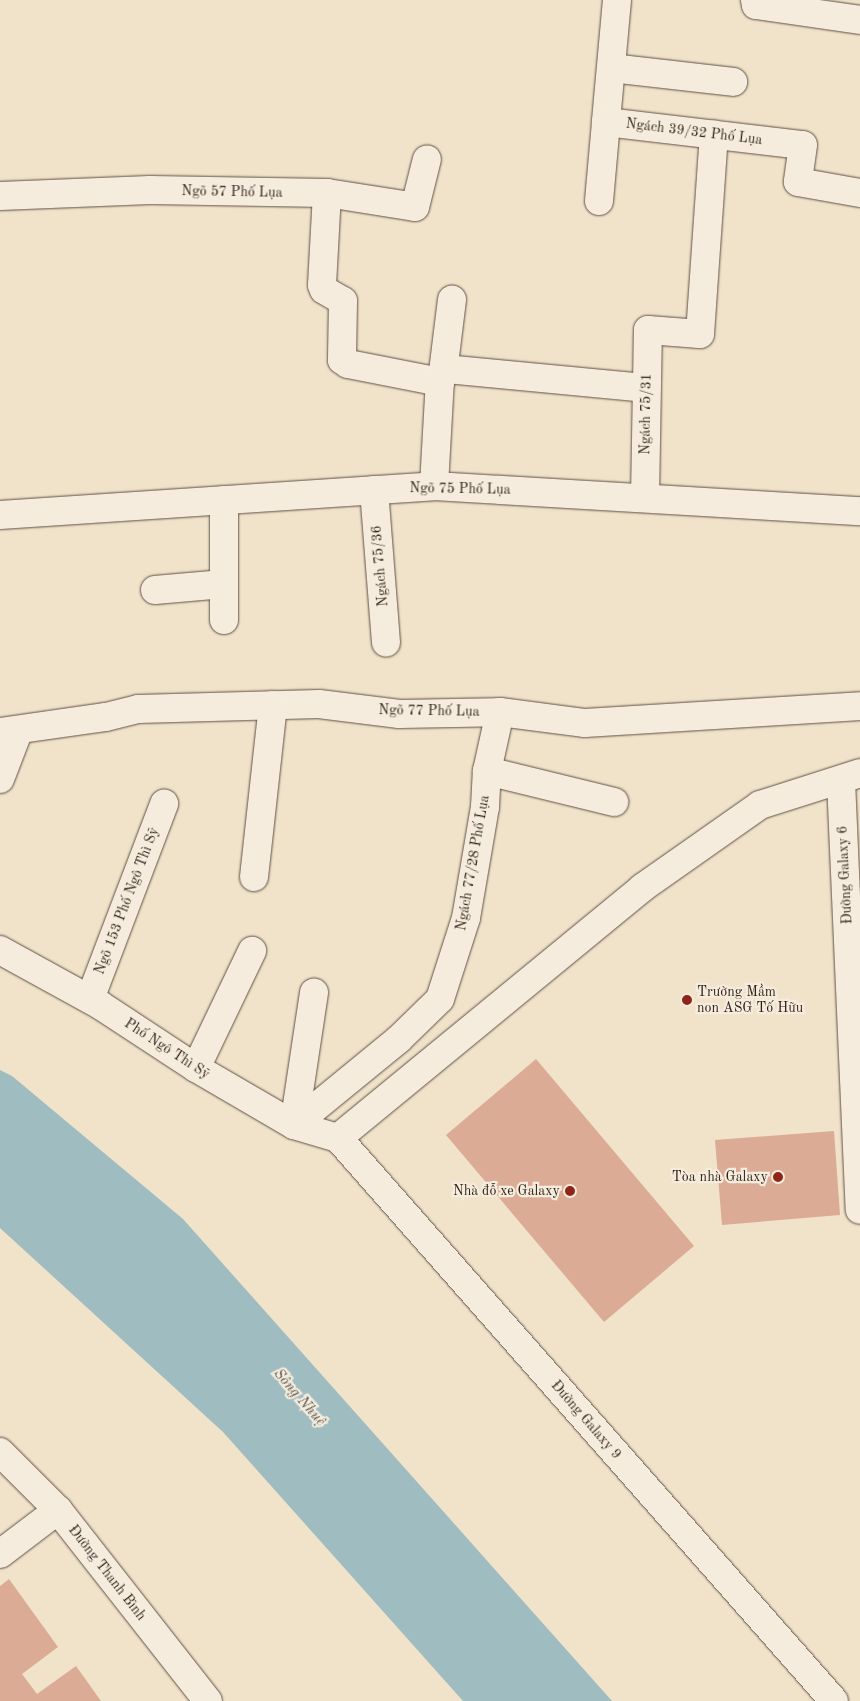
<!DOCTYPE html>
<meta charset="utf-8">
<style>
body{margin:0}
#map{position:relative;width:860px;height:1701px;overflow:hidden;background:#f1e2ca;font-family:"Old Standard TT",serif}
div>[style]{position:absolute}
.water>*{inset:0;background:#9fbcc0}
.building>*{inset:0;background:#dcab95}
.roads{filter:drop-shadow(0 0 1px #5f5144) drop-shadow(0 0 1px #5f5144)}
.minor>*{height:28px;margin:-14px;padding:0 14px;transform-origin:14px;border-radius:14px;background:#f6ecdd}
.dots>*{width:14px;height:14px;translate:-50% -50%;box-sizing:border-box;border:2px solid #f6ecdd;border-radius:50%}
span{translate:-50% -50%;white-space:nowrap;text-align:center;line-height:1.15;-webkit-text-stroke:4.5px #f6ecdd;paint-order:stroke}
.street-label{font-size:14px;color:#2e2118}
.poi-label{font-size:14px;color:#2e2118}
.left{translate:0 -50%;text-align:left}
.right{translate:-100% -50%;text-align:right}
.water-label{font-size:15px;color:#50504a;font-style:italic}
</style>
<div id="map">
<div class="water">
<i style="clip-path:polygon(0 1070px,12px 1076px,183px 1219px,612px 1701px,463px 1701px,223px 1432px,0 1228px)"></i>
</div>
<div class="building">
<i style="clip-path:polygon(536px 1059px,694px 1246px,604px 1322px,446px 1135px)"></i>
<i style="clip-path:polygon(834px 1131px,840px 1215px,722px 1225px,715px 1140px)"></i>
<i style="clip-path:polygon(9px 1579px,58px 1647px,22px 1674px,37px 1694px,76px 1666px,101px 1701px,0 1701px,0 1586px)"></i>
</div>
<div class="roads">
<div class="minor">
<i style="left:617px;top:0;width:122px;rotate:95.2deg"></i>
<i style="left:606px;top:122px;width:198px;rotate:6.7deg"></i>
<i style="left:803px;top:145px;width:37px;rotate:98deg"></i>
<i style="left:798px;top:182px;width:63px;rotate:10.1deg"></i>
<i style="left:755px;top:0;width:5px;rotate:79deg"></i>
<i style="left:756px;top:5px;width:105px;rotate:8.2deg"></i>
<i style="left:611px;top:68px;width:123px;rotate:6.5deg"></i>
<i style="left:327px;top:193px;width:92px;rotate:93.1deg"></i>
<i style="left:322px;top:285px;width:5px;rotate:68deg"></i>
<i style="left:324px;top:290px;width:22px;rotate:30deg"></i>
<i style="left:343px;top:301px;width:59px;rotate:91deg"></i>
<i style="left:342px;top:360px;width:7px;rotate:34deg"></i>
<i style="left:348px;top:364px;width:94px;rotate:11.1deg"></i>
<i style="left:0;top:196px;width:150px;rotate:-2.3deg"></i>
<i style="left:150px;top:190px;width:177px;rotate:1deg"></i>
<i style="left:327px;top:193px;width:89px;rotate:9deg"></i>
<i style="left:415px;top:207px;width:49px;rotate:-76deg"></i>
<i style="left:599px;top:201px;width:79px;rotate:-84.9deg"></i>
<i style="left:443px;top:372px;width:73px;rotate:-82.9deg"></i>
<i style="left:434px;top:486px;width:107px;rotate:-86.8deg"></i>
<i style="left:440px;top:379px;width:11px;rotate:-63deg"></i>
<i style="left:445px;top:369px;width:202px;rotate:5.4deg"></i>
<i style="left:374px;top:490px;width:153px;rotate:85.5deg"></i>
<i style="left:645px;top:498px;width:168px;rotate:-89deg"></i>
<i style="left:648px;top:330px;width:52px;rotate:4.4deg"></i>
<i style="left:700px;top:334px;width:200px;rotate:-86deg"></i>
<i style="left:224px;top:500px;width:120px;rotate:90deg"></i>
<i style="left:0;top:515px;width:435px;rotate:-3.8deg"></i>
<i style="left:434px;top:486px;width:427px;rotate:3.4deg"></i>
<i style="left:155px;top:590px;width:69px;rotate:-5deg"></i>
<i style="left:0;top:732px;width:107px;rotate:-8.1deg"></i>
<i style="left:106px;top:717px;width:33px;rotate:-14deg"></i>
<i style="left:138px;top:709px;width:181px;rotate:-1.6deg"></i>
<i style="left:319px;top:704px;width:81px;rotate:7.1deg"></i>
<i style="left:399px;top:714px;width:101px;rotate:-1.1deg"></i>
<i style="left:500px;top:712px;width:86px;rotate:7.4deg"></i>
<i style="left:585px;top:723px;width:276px;rotate:-3.5deg"></i>
<i style="left:487px;top:771px;width:131px;rotate:13.7deg"></i>
<i style="left:0;top:779px;width:50px;rotate:-69deg"></i>
<i style="left:841px;top:781px;width:429px;rotate:87.5deg"></i>
<i style="left:254px;top:877px;width:173px;rotate:-83.7deg"></i>
<i style="left:0;top:950px;width:114px;rotate:28.8deg"></i>
<i style="left:100px;top:1005px;width:115px;rotate:33.3deg"></i>
<i style="left:196px;top:1068px;width:113px;rotate:30.2deg"></i>
<i style="left:294px;top:1125px;width:46px;rotate:16.5deg"></i>
<i style="left:90px;top:999px;width:209px;rotate:-69.2deg"></i>
<i style="left:196px;top:1068px;width:130px;rotate:-64.4deg"></i>
<i style="left:294px;top:1125px;width:136px;rotate:-39.3deg"></i>
<i style="left:399px;top:1039px;width:57px;rotate:-44.3deg"></i>
<i style="left:440px;top:999px;width:85px;rotate:-72.2deg"></i>
<i style="left:466px;top:918px;width:113px;rotate:-80.3deg"></i>
<i style="left:485px;top:807px;width:36px;rotate:-87deg"></i>
<i style="left:487px;top:771px;width:60px;rotate:-77.6deg"></i>
<i style="left:294px;top:1125px;width:134px;rotate:-81.4deg"></i>
<i style="left:338px;top:1138px;width:750px;rotate:48.62deg"></i>
<i style="left:338px;top:1138px;width:394px;rotate:-39.4deg"></i>
<i style="left:642px;top:888px;width:144px;rotate:-35.1deg"></i>
<i style="left:760px;top:805px;width:105px;rotate:-17.7deg"></i>
<i style="left:0;top:1452px;width:82px;rotate:45deg"></i>
<i style="left:58px;top:1510px;width:243px;rotate:51.9deg"></i>
<i style="left:0;top:1554px;width:73px;rotate:-37.2deg"></i>
</div>
</div>
<div class="dots">
<i style="left:687px;top:1000px;background:#8f2418"></i>
<i style="left:778px;top:1177px;background:#8f2418"></i>
<i style="left:570px;top:1191px;background:#8f2418"></i>
</div>
<div class="street-label">
<span style="left:694px;top:132px;rotate:7deg">Ngách 39/32 Phố Lụa</span>
<span style="left:232px;top:192px;rotate:1deg">Ngõ 57 Phố Lụa</span>
<span style="left:646px;top:414px;rotate:-89deg">Ngách 75/31</span>
<span style="left:460px;top:489px;rotate:1deg">Ngõ 75 Phố Lụa</span>
<span style="left:380px;top:566px;rotate:-95deg">Ngách 75/36</span>
<span style="left:429px;top:711px;rotate:1deg">Ngõ 77 Phố Lụa</span>
<span style="left:473px;top:863px;rotate:-80deg">Ngách 77/28 Phố Lụa</span>
<span style="left:845px;top:875px;rotate:-93deg">Đường Galaxy 6</span>
<span style="left:127px;top:901px;rotate:-69deg">Ngõ 153 Phố Ngô Thì Sỹ</span>
<span style="left:167px;top:1049px;rotate:33deg">Phố Ngô Thì Sỹ</span>
<span style="left:586px;top:1420px;rotate:49deg">Đường Galaxy 9</span>
<span style="left:107px;top:1573px;rotate:52deg">Đường Thanh Bình</span>
</div>
<div class="poi-label">
<span class="left" style="left:697px;top:1000px">Trường Mầm<br>non ASG Tố Hữu</span>
<span class="right" style="left:768px;top:1177px">Tòa nhà Galaxy</span>
<span class="right" style="left:560px;top:1191px">Nhà đỗ xe Galaxy</span>
</div>
<div class="water-label">
<span style="left:299px;top:1398px;rotate:49deg">Sông Nhuệ</span>
</div>
</div>
